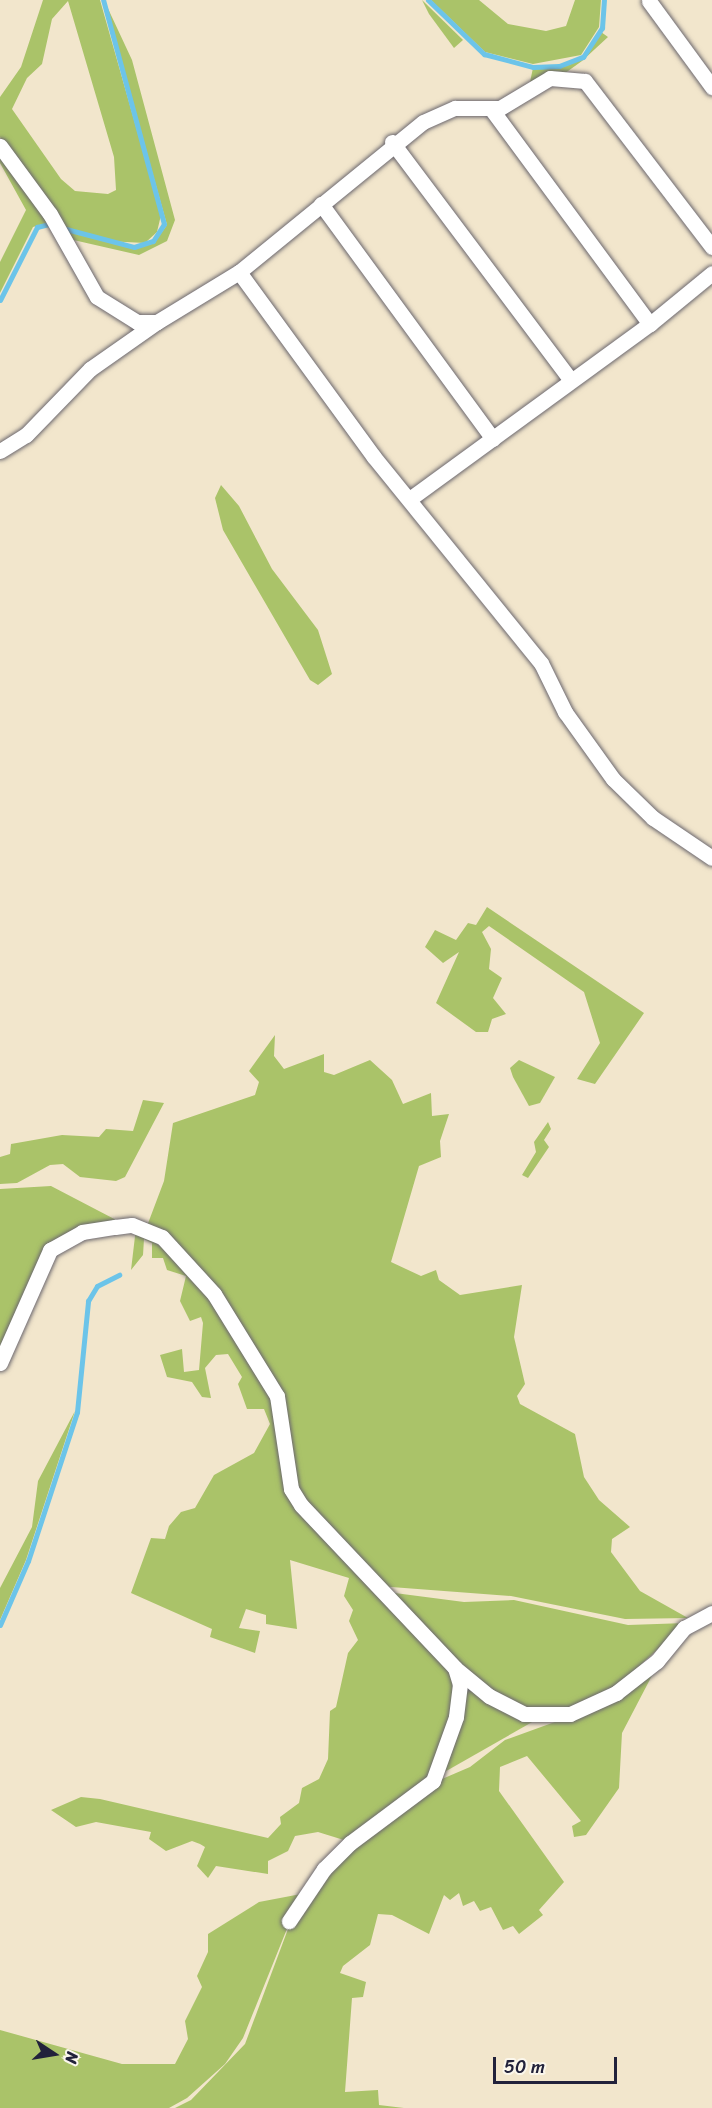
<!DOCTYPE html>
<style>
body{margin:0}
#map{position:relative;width:712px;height:2108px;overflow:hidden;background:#f2e6cc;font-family:Sriracha,sans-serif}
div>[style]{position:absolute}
.green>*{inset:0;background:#aac369}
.stream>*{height:5px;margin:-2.5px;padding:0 2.5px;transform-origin:2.5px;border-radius:2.5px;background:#6cc4e9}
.roads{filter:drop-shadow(0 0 2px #6b676e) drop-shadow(0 0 2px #6b676e)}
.street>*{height:15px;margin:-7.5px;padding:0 7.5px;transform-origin:7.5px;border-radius:7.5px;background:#fff}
span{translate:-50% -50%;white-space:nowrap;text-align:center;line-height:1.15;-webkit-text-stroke:4.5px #fbf7ec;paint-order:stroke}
.north{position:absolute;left:24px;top:2024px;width:60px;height:60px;-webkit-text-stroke:4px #fbf7ec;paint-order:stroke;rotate:102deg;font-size:16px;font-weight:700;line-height:24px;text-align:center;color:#22223b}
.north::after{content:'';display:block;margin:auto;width:21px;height:27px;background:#22223b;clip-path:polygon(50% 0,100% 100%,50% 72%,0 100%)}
.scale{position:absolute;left:493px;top:2057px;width:124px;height:27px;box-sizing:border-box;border:3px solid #22223b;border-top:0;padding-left:8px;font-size:18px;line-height:21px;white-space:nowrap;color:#22223b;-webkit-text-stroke:4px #fbf7ec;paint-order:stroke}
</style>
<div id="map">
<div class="green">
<i style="clip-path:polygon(evenodd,43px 0,100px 0,161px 215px,157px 232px,145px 243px,106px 241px,62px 226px,0 137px,0 97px,21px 67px,43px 0,68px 1px,114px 157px,116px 190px,108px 194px,75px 191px,61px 179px,12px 109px,27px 78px,42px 64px,52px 19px,68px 1px)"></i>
<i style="clip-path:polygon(104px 0,132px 60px,175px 220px,167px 241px,139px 255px,69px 239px,65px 231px,134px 249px,154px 243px,167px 225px)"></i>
<i style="clip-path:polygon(422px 0,463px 40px,454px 48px,429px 14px)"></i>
<i style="clip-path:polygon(431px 0,479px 0,508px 24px,546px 31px,566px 26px,575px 0,601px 0,599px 27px,581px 55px,533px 64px,485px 52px)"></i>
<i style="clip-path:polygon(601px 32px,608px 37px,582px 61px,561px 76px,530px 82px,533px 68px,569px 65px,585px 57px)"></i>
<i style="clip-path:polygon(0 151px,50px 222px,33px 227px,0 293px,0 262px,26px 210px,0 163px)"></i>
<i style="clip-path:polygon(221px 485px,239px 506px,272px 569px,318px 630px,332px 674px,318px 685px,310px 680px,223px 530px,215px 498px)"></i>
<i style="clip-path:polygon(487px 907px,644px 1013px,595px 1084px,577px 1079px,600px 1043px,584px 992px,489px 926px,482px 932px,491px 949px,489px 969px,502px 978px,493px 998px,506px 1014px,492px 1019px,488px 1032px,476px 1032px,436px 1003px,459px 952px,443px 963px,425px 947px,435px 930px,456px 940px,468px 923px,476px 925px)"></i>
<i style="clip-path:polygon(275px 1035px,274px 1056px,284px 1069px,324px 1054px,324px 1072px,334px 1075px,370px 1060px,392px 1080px,403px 1104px,431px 1093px,432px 1116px,449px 1114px,440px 1141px,441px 1157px,419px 1166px,391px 1262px,421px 1276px,436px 1270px,439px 1280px,460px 1295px,522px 1285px,514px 1337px,525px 1384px,517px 1396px,520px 1404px,575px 1434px,584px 1477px,599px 1500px,630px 1527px,612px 1539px,611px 1552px,640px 1591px,688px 1618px,625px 1619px,511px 1596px,378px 1586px,298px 1493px,284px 1402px,239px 1327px,147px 1226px,164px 1181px,173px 1123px,255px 1095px,259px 1082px,249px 1071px)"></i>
<i style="clip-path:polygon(519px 1060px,555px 1077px,540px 1103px,529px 1106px,513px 1077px,510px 1068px)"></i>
<i style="clip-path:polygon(143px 1100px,164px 1103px,125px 1177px,116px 1181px,80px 1177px,63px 1164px,50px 1165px,17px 1183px,0 1184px,0 1157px,10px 1154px,11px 1144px,62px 1135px,99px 1137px,106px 1129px,133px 1131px)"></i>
<i style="clip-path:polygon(548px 1122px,551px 1129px,544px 1140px,549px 1147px,528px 1178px,522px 1175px,536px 1152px,534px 1142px)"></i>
<i style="clip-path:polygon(51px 1186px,120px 1222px,62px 1236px,0 1356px,0 1189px)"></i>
<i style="clip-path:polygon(136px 1228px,192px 1270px,274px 1400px,287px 1486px,452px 1670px,454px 1709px,429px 1781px,347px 1841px,318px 1832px,295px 1836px,288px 1851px,268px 1861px,268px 1874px,216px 1866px,208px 1878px,197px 1866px,205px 1847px,200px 1844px,192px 1841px,166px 1851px,149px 1839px,151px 1832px,96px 1822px,76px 1827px,51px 1810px,81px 1797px,100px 1799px,268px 1838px,281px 1824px,280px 1817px,299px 1803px,302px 1788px,319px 1779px,328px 1759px,330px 1711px,336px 1707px,348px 1653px,358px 1640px,349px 1621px,353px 1610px,344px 1596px,349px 1578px,290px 1560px,297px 1629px,266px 1624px,266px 1615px,246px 1609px,239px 1628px,260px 1631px,255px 1653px,210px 1637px,212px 1629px,131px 1593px,151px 1538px,165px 1539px,169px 1526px,181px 1512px,195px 1508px,214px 1475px,254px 1453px,270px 1424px,264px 1409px,247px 1409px,238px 1384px,242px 1377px,228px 1354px,216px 1355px,205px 1368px,211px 1398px,202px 1397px,192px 1382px,167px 1377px,160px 1355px,182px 1349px,184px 1372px,199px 1370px,203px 1323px,201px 1317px,190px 1321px,180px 1301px,186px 1276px,167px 1270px,163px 1258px,152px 1258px,152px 1243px,144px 1239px,143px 1255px,131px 1270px)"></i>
<i style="clip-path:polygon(75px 1411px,26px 1560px,0 1620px,0 1588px,32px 1527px,38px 1481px)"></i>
<i style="clip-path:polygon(387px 1592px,464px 1602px,514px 1600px,628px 1625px,686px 1623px,610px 1693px,550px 1714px,494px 1697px)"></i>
<i style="clip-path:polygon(658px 1664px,622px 1733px,619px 1788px,586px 1835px,574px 1837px,572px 1826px,581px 1821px,527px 1756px,500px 1767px,499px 1791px,564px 1882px,539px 1910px,543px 1915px,519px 1934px,513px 1926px,503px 1930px,491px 1907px,480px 1911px,474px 1901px,463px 1906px,459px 1893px,450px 1900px,444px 1895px,429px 1934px,392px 1915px,378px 1914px,370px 1945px,343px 1966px,340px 1973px,366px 1982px,363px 1997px,352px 1998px,345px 2092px,378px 2090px,379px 2105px,404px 2108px,175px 2108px,191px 2100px,245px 2044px,291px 1921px,345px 1853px,426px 1795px,435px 1782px,470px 1767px,505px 1740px,563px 1719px)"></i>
<i style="clip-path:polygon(462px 1685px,534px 1721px,441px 1774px)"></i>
<i style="clip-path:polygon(301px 1894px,243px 2038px,225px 2064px,187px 2098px,169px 2108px,0 2108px,0 2030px,122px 2064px,175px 2064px,188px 2039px,185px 2021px,202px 1987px,197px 1976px,208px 1952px,208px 1934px,259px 1902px)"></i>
</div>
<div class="stream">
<i style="left:428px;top:0;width:78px;rotate:44deg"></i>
<i style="left:484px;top:54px;width:51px;rotate:14.9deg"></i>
<i style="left:533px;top:67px;width:26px;rotate:-2deg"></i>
<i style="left:559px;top:66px;width:26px;rotate:-21deg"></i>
<i style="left:583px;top:57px;width:35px;rotate:-57deg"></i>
<i style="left:602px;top:28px;width:28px;rotate:-86deg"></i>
<i style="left:66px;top:229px;width:70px;rotate:14.8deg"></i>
<i style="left:134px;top:247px;width:20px;rotate:-18deg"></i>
<i style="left:153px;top:241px;width:20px;rotate:-57deg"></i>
<i style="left:164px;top:224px;width:232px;rotate:-105.2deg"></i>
<i style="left:0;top:300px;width:82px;rotate:-63.1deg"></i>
<i style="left:37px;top:227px;width:12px;rotate:-14deg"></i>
<i style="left:0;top:1625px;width:70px;rotate:-66.4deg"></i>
<i style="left:28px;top:1561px;width:157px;rotate:-71.8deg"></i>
<i style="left:77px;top:1412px;width:112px;rotate:-84.3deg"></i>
<i style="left:88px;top:1301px;width:17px;rotate:-59deg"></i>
<i style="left:97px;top:1286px;width:25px;rotate:-27deg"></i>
</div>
<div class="roads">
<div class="street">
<i style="left:649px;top:1px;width:107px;rotate:53.8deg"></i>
<i style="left:492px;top:110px;width:266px;rotate:53.6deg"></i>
<i style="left:392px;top:142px;width:296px;rotate:53.1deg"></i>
<i style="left:0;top:146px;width:84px;rotate:53.7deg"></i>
<i style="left:50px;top:214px;width:95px;rotate:60.5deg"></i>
<i style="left:97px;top:297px;width:47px;rotate:32deg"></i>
<i style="left:137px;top:322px;width:20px"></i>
<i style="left:157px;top:322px;width:96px;rotate:-31.4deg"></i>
<i style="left:239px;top:272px;width:237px;rotate:-39.2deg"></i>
<i style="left:423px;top:122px;width:35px;rotate:-24deg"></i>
<i style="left:455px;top:108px;width:45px"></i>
<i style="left:500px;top:108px;width:58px;rotate:-31deg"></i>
<i style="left:550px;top:78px;width:35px;rotate:5deg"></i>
<i style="left:585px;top:81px;width:209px;rotate:52.6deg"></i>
<i style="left:321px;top:204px;width:291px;rotate:53.8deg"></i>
<i style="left:239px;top:272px;width:229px;rotate:53.9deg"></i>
<i style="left:374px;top:457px;width:265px;rotate:51deg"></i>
<i style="left:541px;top:663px;width:55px;rotate:63.9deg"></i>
<i style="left:565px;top:712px;width:82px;rotate:54.4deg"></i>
<i style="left:613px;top:779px;width:56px;rotate:44.3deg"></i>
<i style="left:653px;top:818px;width:71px;rotate:34.1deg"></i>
<i style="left:0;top:451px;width:31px;rotate:-32deg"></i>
<i style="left:26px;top:435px;width:92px;rotate:-45.9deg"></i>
<i style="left:90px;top:369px;width:82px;rotate:-35deg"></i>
<i style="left:411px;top:498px;width:296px;rotate:-36.1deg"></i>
<i style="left:650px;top:324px;width:80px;rotate:-39.4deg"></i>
<i style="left:0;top:1363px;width:124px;rotate:-66.1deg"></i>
<i style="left:50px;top:1250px;width:37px;rotate:-29deg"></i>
<i style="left:82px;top:1232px;width:33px;rotate:-9deg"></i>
<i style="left:115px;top:1227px;width:17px;rotate:-7deg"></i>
<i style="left:132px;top:1225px;width:32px;rotate:22deg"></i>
<i style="left:162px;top:1237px;width:77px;rotate:47.6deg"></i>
<i style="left:214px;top:1294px;width:120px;rotate:58.3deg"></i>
<i style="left:277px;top:1396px;width:94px;rotate:81.4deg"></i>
<i style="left:291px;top:1489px;width:19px;rotate:58deg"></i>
<i style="left:301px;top:1505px;width:224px;rotate:46.6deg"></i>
<i style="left:455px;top:1668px;width:17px;rotate:73deg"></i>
<i style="left:460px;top:1684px;width:33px;rotate:97deg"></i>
<i style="left:456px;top:1717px;width:68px;rotate:109.8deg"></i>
<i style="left:433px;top:1781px;width:104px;rotate:143.2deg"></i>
<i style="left:350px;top:1843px;width:37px;rotate:135deg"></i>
<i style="left:324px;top:1869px;width:63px;rotate:123.9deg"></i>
<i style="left:455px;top:1668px;width:44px;rotate:39.5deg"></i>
<i style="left:489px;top:1696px;width:39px;rotate:27deg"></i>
<i style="left:524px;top:1714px;width:46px"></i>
<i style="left:570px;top:1714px;width:51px;rotate:-24.5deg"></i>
<i style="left:616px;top:1693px;width:52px;rotate:-38deg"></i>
<i style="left:657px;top:1661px;width:43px;rotate:-50.7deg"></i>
<i style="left:684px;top:1628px;width:32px;rotate:-28deg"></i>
</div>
</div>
<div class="north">N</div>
<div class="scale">50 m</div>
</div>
